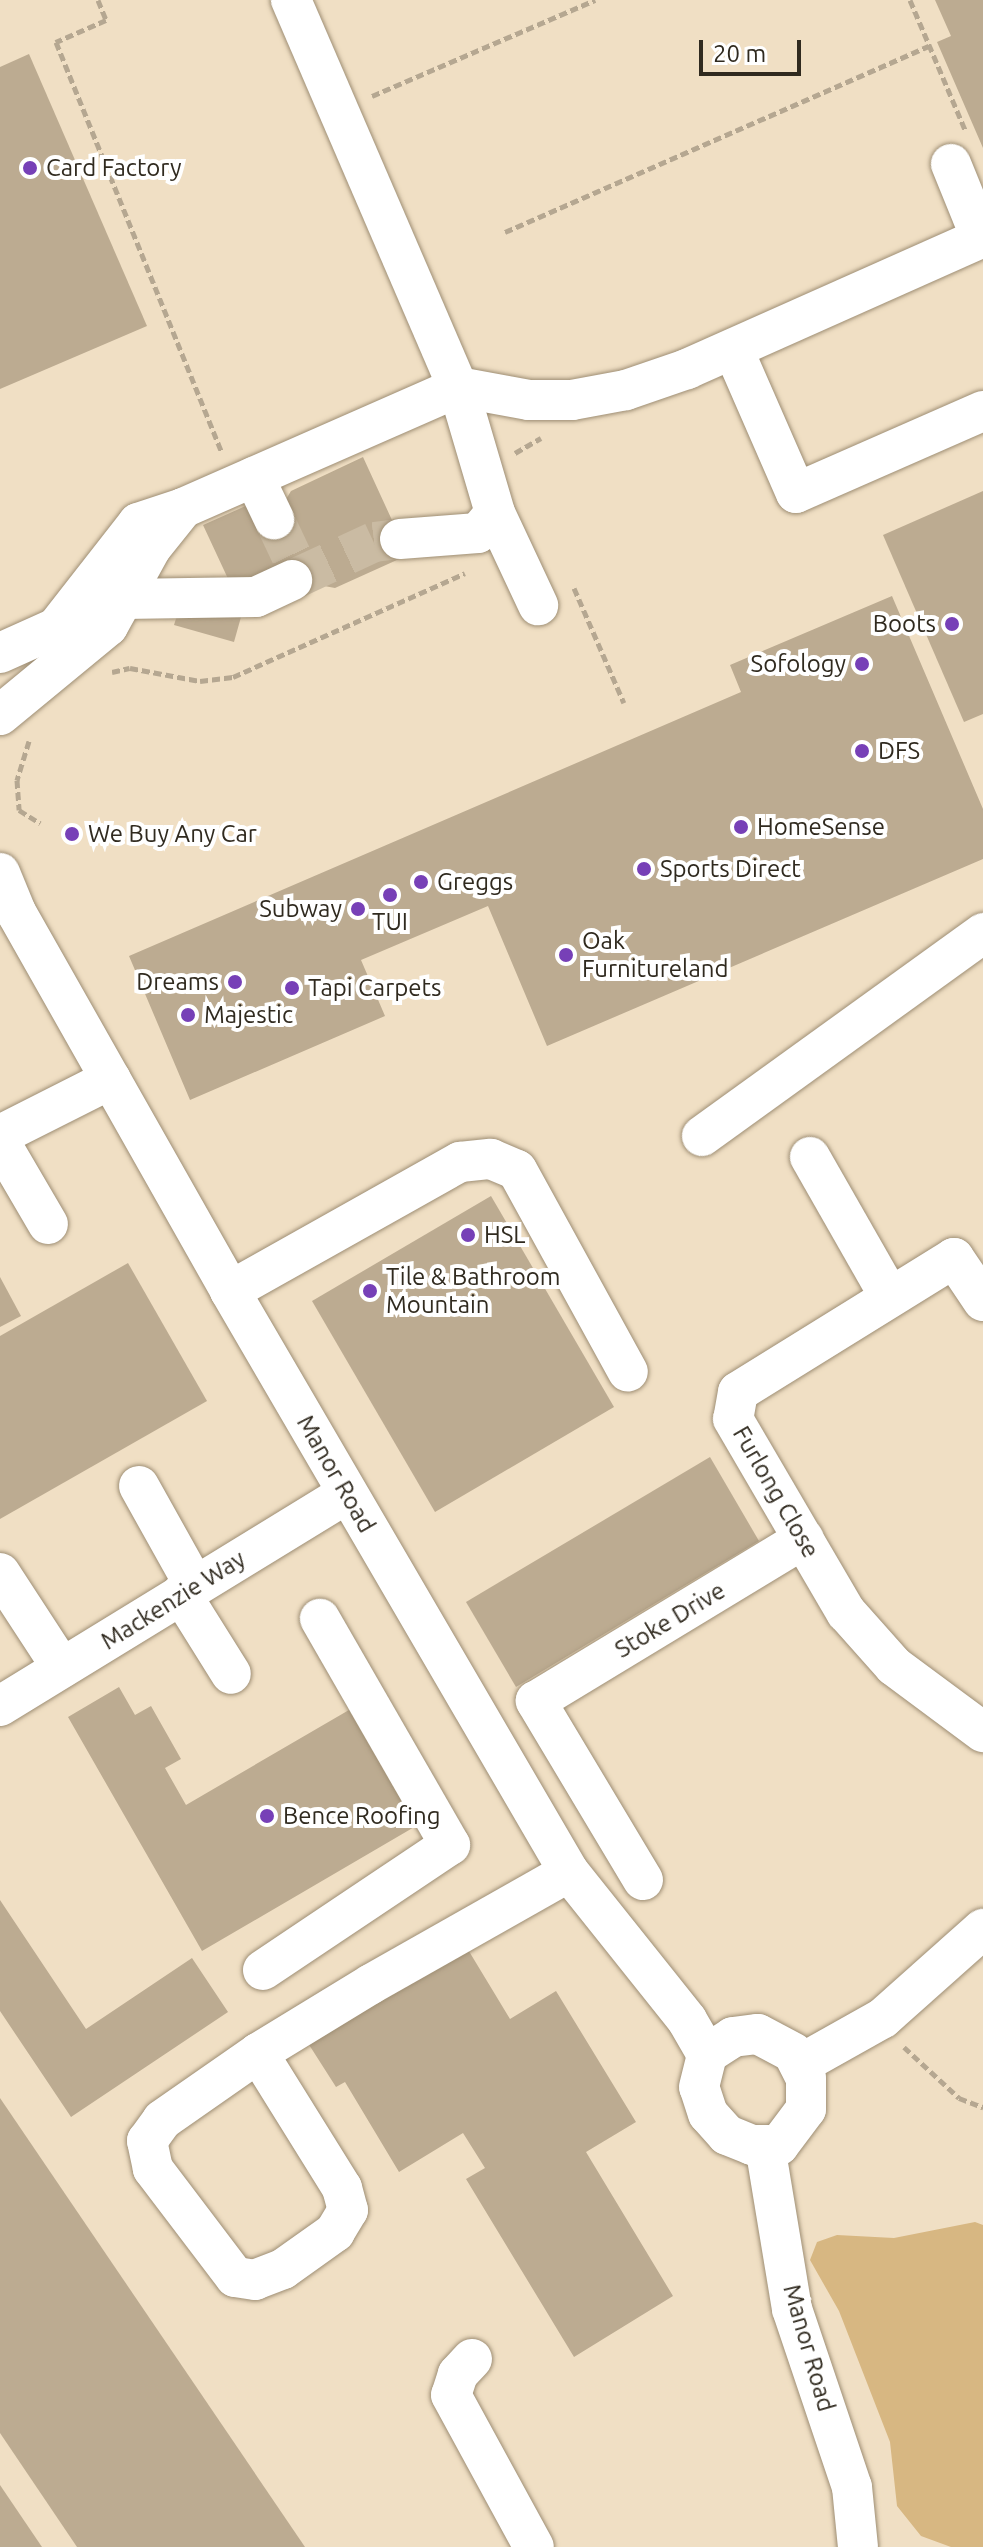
<!DOCTYPE html>
<style>
body{margin:0}
#map{position:relative;width:983px;height:2547px;overflow:hidden;background:#f0dfc4;font-family:Ubuntu,sans-serif}
div>[style]{position:absolute}
.green>*{inset:0;background:#d7b782}
.building>*{inset:0;background:#bcab91}
.minor-tunnel>*{height:40px;margin-top:-20px;transform-origin:0;background:repeating-linear-gradient(90deg,#cabba3 0 40px,transparent 0 60px)}
.path>*{height:5px;margin-top:-2.5px;transform-origin:0;background:repeating-linear-gradient(90deg,#b5a791 0 8px,transparent 0 12px)}
.roads{filter:drop-shadow(0 0 2px #9e8e74) drop-shadow(0 0 2px #9e8e74)}
.minor>*{height:40px;margin:-20px;padding:0 20px;transform-origin:20px;border-radius:20px;background:#fff}
.dots>*{width:22px;height:22px;translate:-50% -50%;box-sizing:border-box;border:4px solid #fff;border-radius:50%}
span{translate:-50% -50%;white-space:nowrap;text-align:center;line-height:1.15;-webkit-text-stroke:8px #fff;paint-order:stroke}
.poi-label{font-size:24px;color:#302a1f}
.left{translate:0 -50%;text-align:left}
.right{translate:-100% -50%;text-align:right}
.street-label{font-size:24px;color:#302a1f}
.scale{position:absolute;left:699px;top:40px;width:102px;height:36px;box-sizing:border-box;border:4px solid #302a1f;border-top:0;padding-left:10px;font-size:24px;line-height:28px;white-space:nowrap;color:#302a1f;-webkit-text-stroke:6px #fff;paint-order:stroke}
</style>
<div id="map">
<div class="green">
<i style="clip-path:polygon(975px 2222px,983px 2225px,983px 2547px,951px 2547px,921px 2536px,897px 2506px,890px 2442px,839px 2311px,810px 2260px,817px 2242px,837px 2235px,894px 2238px)"></i>
</div>
<div class="building">
<i style="clip-path:polygon(935px 0,983px 0,983px 148px,937px 42px,951px 36px)"></i>
<i style="clip-path:polygon(29px 54px,147px 326px,0 389px,0 67px)"></i>
<i style="clip-path:polygon(363px 457px,408px 555px,335px 588px,276px 577px,230px 583px,203px 525px,259px 500px,270px 526px,291px 491px)"></i>
<i style="clip-path:polygon(983px 491px,983px 714px,964px 722px,883px 535px)"></i>
<i style="clip-path:polygon(892px 596px,983px 809px,983px 859px,547px 1046px,488px 906px,361px 960px,385px 1016px,190px 1100px,129px 956px,741px 692px,730px 665px)"></i>
<i style="clip-path:polygon(182px 600px,241px 617px,234px 642px,174px 625px)"></i>
<i style="clip-path:polygon(491px 1196px,614px 1407px,435px 1512px,312px 1301px)"></i>
<i style="clip-path:polygon(128px 1263px,207px 1401px,0 1519px,0 1336px)"></i>
<i style="clip-path:polygon(0 1277px,21px 1316px,0 1327px)"></i>
<i style="clip-path:polygon(710px 1457px,759px 1541px,516px 1687px,466px 1602px)"></i>
<i style="clip-path:polygon(119px 1687px,135px 1715px,151px 1706px,181px 1759px,165px 1768px,186px 1805px,349px 1710px,416px 1826px,202px 1951px,68px 1717px)"></i>
<i style="clip-path:polygon(0 1900px,86px 2029px,192px 1958px,228px 2012px,71px 2117px,0 2011px)"></i>
<i style="clip-path:polygon(464px 1943px,510px 2019px,556px 1991px,636px 2122px,586px 2152px,673px 2296px,574px 2357px,466px 2179px,485px 2168px,463px 2133px,399px 2172px,345px 2082px,336px 2087px,306px 2040px)"></i>
<i style="clip-path:polygon(0 2098px,305px 2547px,77px 2547px,0 2433px)"></i>
<i style="clip-path:polygon(0 2485px,42px 2547px,0 2547px)"></i>
</div>
<div class="minor-tunnel">
<i style="left:274px;top:519px;width:63px;rotate:64.7deg"></i>
<i style="left:292px;top:580px;width:90px;rotate:-24.9deg"></i>
<i style="left:374px;top:542px;width:26px;rotate:-7deg"></i>
</div>
<div class="path">
<i style="left:98px;top:0;width:22px;rotate:68deg"></i>
<i style="left:106px;top:20px;width:55px;rotate:156.3deg"></i>
<i style="left:56px;top:42px;width:441px;rotate:68deg"></i>
<i style="left:910px;top:0;width:143px;rotate:67deg"></i>
<i style="left:372px;top:96px;width:243px;rotate:-23.3deg"></i>
<i style="left:505px;top:232px;width:463px;rotate:-23.7deg"></i>
<i style="left:515px;top:453px;width:30px;rotate:-30deg"></i>
<i style="left:574px;top:588px;width:125px;rotate:66.5deg"></i>
<i style="left:112px;top:672px;width:18px;rotate:-13deg"></i>
<i style="left:130px;top:668px;width:71px;rotate:10.5deg"></i>
<i style="left:200px;top:681px;width:33px;rotate:-7deg"></i>
<i style="left:233px;top:677px;width:254px;rotate:-24.1deg"></i>
<i style="left:29px;top:741px;width:41px;rotate:107.1deg"></i>
<i style="left:17px;top:780px;width:30px;rotate:86deg"></i>
<i style="left:19px;top:810px;width:25px;rotate:32deg"></i>
<i style="left:904px;top:2047px;width:75px;rotate:42.8deg"></i>
<i style="left:959px;top:2098px;width:26px;rotate:21deg"></i>
</div>
<div class="roads">
<div class="minor">
<i style="left:291px;top:0;width:421px;rotate:66.7deg"></i>
<i style="left:458px;top:387px;width:131px;rotate:73.6deg"></i>
<i style="left:495px;top:513px;width:102px;rotate:64.9deg"></i>
<i style="left:951px;top:164px;width:80px;rotate:67.9deg"></i>
<i style="left:733px;top:349px;width:157px;rotate:66.4deg"></i>
<i style="left:796px;top:493px;width:204px;rotate:-23.7deg"></i>
<i style="left:254px;top:477px;width:47px;rotate:64.5deg"></i>
<i style="left:400px;top:539px;width:78px;rotate:-4.4deg"></i>
<i style="left:478px;top:533px;width:26px;rotate:-50deg"></i>
<i style="left:123px;top:599px;width:133px;rotate:-0.9deg"></i>
<i style="left:256px;top:597px;width:40px;rotate:-25deg"></i>
<i style="left:0;top:653px;width:61px;rotate:-24.1deg"></i>
<i style="left:56px;top:628px;width:133px;rotate:-52deg"></i>
<i style="left:138px;top:523px;width:47px;rotate:-18.4deg"></i>
<i style="left:183px;top:508px;width:300px;rotate:-23.7deg"></i>
<i style="left:458px;top:387px;width:72px;rotate:10.4deg"></i>
<i style="left:529px;top:400px;width:43px"></i>
<i style="left:572px;top:400px;width:55px;rotate:-10.5deg"></i>
<i style="left:626px;top:390px;width:65px;rotate:-19deg"></i>
<i style="left:687px;top:369px;width:324px;rotate:-24deg"></i>
<i style="left:0;top:715px;width:140px;rotate:-39.5deg"></i>
<i style="left:108px;top:626px;width:89px;rotate:-61.1deg"></i>
<i style="left:151px;top:548px;width:51px;rotate:-51.3deg"></i>
<i style="left:0;top:873px;width:42px;rotate:67.7deg"></i>
<i style="left:16px;top:912px;width:435px;rotate:60.5deg"></i>
<i style="left:230px;top:1291px;width:673px;rotate:59.74deg"></i>
<i style="left:569px;top:1872px;width:189px;rotate:51.4deg"></i>
<i style="left:687px;top:2020px;width:39px;rotate:60deg"></i>
<i style="left:0;top:1135px;width:124px;rotate:-26.8deg"></i>
<i style="left:702px;top:1136px;width:347px;rotate:-35.8deg"></i>
<i style="left:0;top:1142px;width:95px;rotate:59.7deg"></i>
<i style="left:810px;top:1157px;width:161px;rotate:60.3deg"></i>
<i style="left:230px;top:1291px;width:264px;rotate:-29.3deg"></i>
<i style="left:460px;top:1162px;width:31px;rotate:-6deg"></i>
<i style="left:491px;top:1159px;width:28px;rotate:23deg"></i>
<i style="left:517px;top:1170px;width:230px;rotate:61.2deg"></i>
<i style="left:983px;top:1301px;width:52px;rotate:-124deg"></i>
<i style="left:954px;top:1258px;width:254px;rotate:148.2deg"></i>
<i style="left:738px;top:1392px;width:27px;rotate:100deg"></i>
<i style="left:733px;top:1419px;width:224px;rotate:59.7deg"></i>
<i style="left:846px;top:1612px;width:72px;rotate:48.4deg"></i>
<i style="left:894px;top:1666px;width:111px;rotate:36.6deg"></i>
<i style="left:139px;top:1486px;width:115px;rotate:60.8deg"></i>
<i style="left:0;top:1573px;width:113px;rotate:56.9deg"></i>
<i style="left:181px;top:1594px;width:94px;rotate:58deg"></i>
<i style="left:0;top:1706px;width:407px;rotate:-31.5deg"></i>
<i style="left:643px;top:1880px;width:209px;rotate:-120.9deg"></i>
<i style="left:536px;top:1701px;width:313px;rotate:-31.2deg"></i>
<i style="left:263px;top:1970px;width:225px;rotate:-33.8deg"></i>
<i style="left:450px;top:1845px;width:261px;rotate:-119.9deg"></i>
<i style="left:758px;top:2034px;width:40px;rotate:28deg"></i>
<i style="left:793px;top:2053px;width:28px;rotate:63deg"></i>
<i style="left:806px;top:2078px;width:31px;rotate:90deg"></i>
<i style="left:806px;top:2109px;width:45px;rotate:126.9deg"></i>
<i style="left:779px;top:2145px;width:27px;rotate:180deg"></i>
<i style="left:752px;top:2145px;width:27px;rotate:-158deg"></i>
<i style="left:727px;top:2135px;width:28px;rotate:-132deg"></i>
<i style="left:708px;top:2114px;width:28px;rotate:-108deg"></i>
<i style="left:699px;top:2087px;width:34px;rotate:-76deg"></i>
<i style="left:707px;top:2054px;width:31px;rotate:-33deg"></i>
<i style="left:733px;top:2037px;width:25px;rotate:-7deg"></i>
<i style="left:258px;top:2053px;width:159px;rotate:58.1deg"></i>
<i style="left:342px;top:2188px;width:23px;rotate:75deg"></i>
<i style="left:348px;top:2210px;width:26px;rotate:121deg"></i>
<i style="left:335px;top:2232px;width:64px;rotate:144.6deg"></i>
<i style="left:283px;top:2269px;width:30px;rotate:159deg"></i>
<i style="left:255px;top:2280px;width:20px;rotate:-171deg"></i>
<i style="left:235px;top:2277px;width:136px;rotate:-127.2deg"></i>
<i style="left:153px;top:2169px;width:29px;rotate:-102deg"></i>
<i style="left:147px;top:2141px;width:26px;rotate:-54deg"></i>
<i style="left:162px;top:2120px;width:117px;rotate:-34.9deg"></i>
<i style="left:258px;top:2053px;width:132px;rotate:-31.4deg"></i>
<i style="left:371px;top:1984px;width:227px;rotate:-29.5deg"></i>
<i style="left:801px;top:2064px;width:94px;rotate:-29.3deg"></i>
<i style="left:883px;top:2018px;width:134px;rotate:-41.7deg"></i>
<i style="left:765px;top:2146px;width:165px;rotate:80.6deg"></i>
<i style="left:792px;top:2309px;width:188px;rotate:71.4deg"></i>
<i style="left:852px;top:2487px;width:60px;rotate:84.3deg"></i>
<i style="left:472px;top:2359px;width:21px;rotate:133deg"></i>
<i style="left:458px;top:2374px;width:22px;rotate:108deg"></i>
<i style="left:451px;top:2395px;width:173px;rotate:61.4deg"></i>
</div>
</div>
<div class="dots">
<i style="left:30px;top:168px;background:#7740b7"></i>
<i style="left:952px;top:624px;background:#7740b7"></i>
<i style="left:862px;top:664px;background:#7740b7"></i>
<i style="left:862px;top:751px;background:#7740b7"></i>
<i style="left:741px;top:827px;background:#7740b7"></i>
<i style="left:72px;top:834px;background:#7740b7"></i>
<i style="left:644px;top:869px;background:#7740b7"></i>
<i style="left:421px;top:882px;background:#7740b7"></i>
<i style="left:390px;top:895px;background:#7740b7"></i>
<i style="left:358px;top:909px;background:#7740b7"></i>
<i style="left:566px;top:955px;background:#7740b7"></i>
<i style="left:235px;top:982px;background:#7740b7"></i>
<i style="left:292px;top:988px;background:#7740b7"></i>
<i style="left:188px;top:1015px;background:#7740b7"></i>
<i style="left:468px;top:1235px;background:#7740b7"></i>
<i style="left:370px;top:1291px;background:#7740b7"></i>
<i style="left:267px;top:1816px;background:#7740b7"></i>
</div>
<div class="poi-label">
<span class="left" style="left:46px;top:168px">Card Factory</span>
<span class="right" style="left:936px;top:624px">Boots</span>
<span class="right" style="left:846px;top:664px">Sofology</span>
<span class="left" style="left:878px;top:751px">DFS</span>
<span class="left" style="left:757px;top:827px">HomeSense</span>
<span class="left" style="left:88px;top:834px">We Buy Any Car</span>
<span class="left" style="left:660px;top:869px">Sports Direct</span>
<span class="left" style="left:437px;top:882px">Greggs</span>
<span class="right" style="left:342px;top:909px">Subway</span>
<span style="left:390px;top:922px">TUI</span>
<span class="left" style="left:582px;top:955px">Oak<br>Furnitureland</span>
<span class="right" style="left:219px;top:982px">Dreams</span>
<span class="left" style="left:308px;top:988px">Tapi Carpets</span>
<span class="left" style="left:204px;top:1015px">Majestic</span>
<span class="left" style="left:484px;top:1235px">HSL</span>
<span class="left" style="left:386px;top:1291px">Tile &amp; Bathroom<br>Mountain</span>
<span class="left" style="left:283px;top:1816px">Bence Roofing</span>
</div>
<div class="street-label">
<span style="left:336px;top:1474px;rotate:60deg">Manor Road</span>
<span style="left:776px;top:1492px;rotate:60deg">Furlong Close</span>
<span style="left:173px;top:1600px;rotate:-32deg">Mackenzie Way</span>
<span style="left:670px;top:1620px;rotate:-31deg">Stoke Drive</span>
<span style="left:809px;top:2348px;rotate:74deg">Manor Road</span>
</div>
<div class="scale">20 m</div>
</div>
